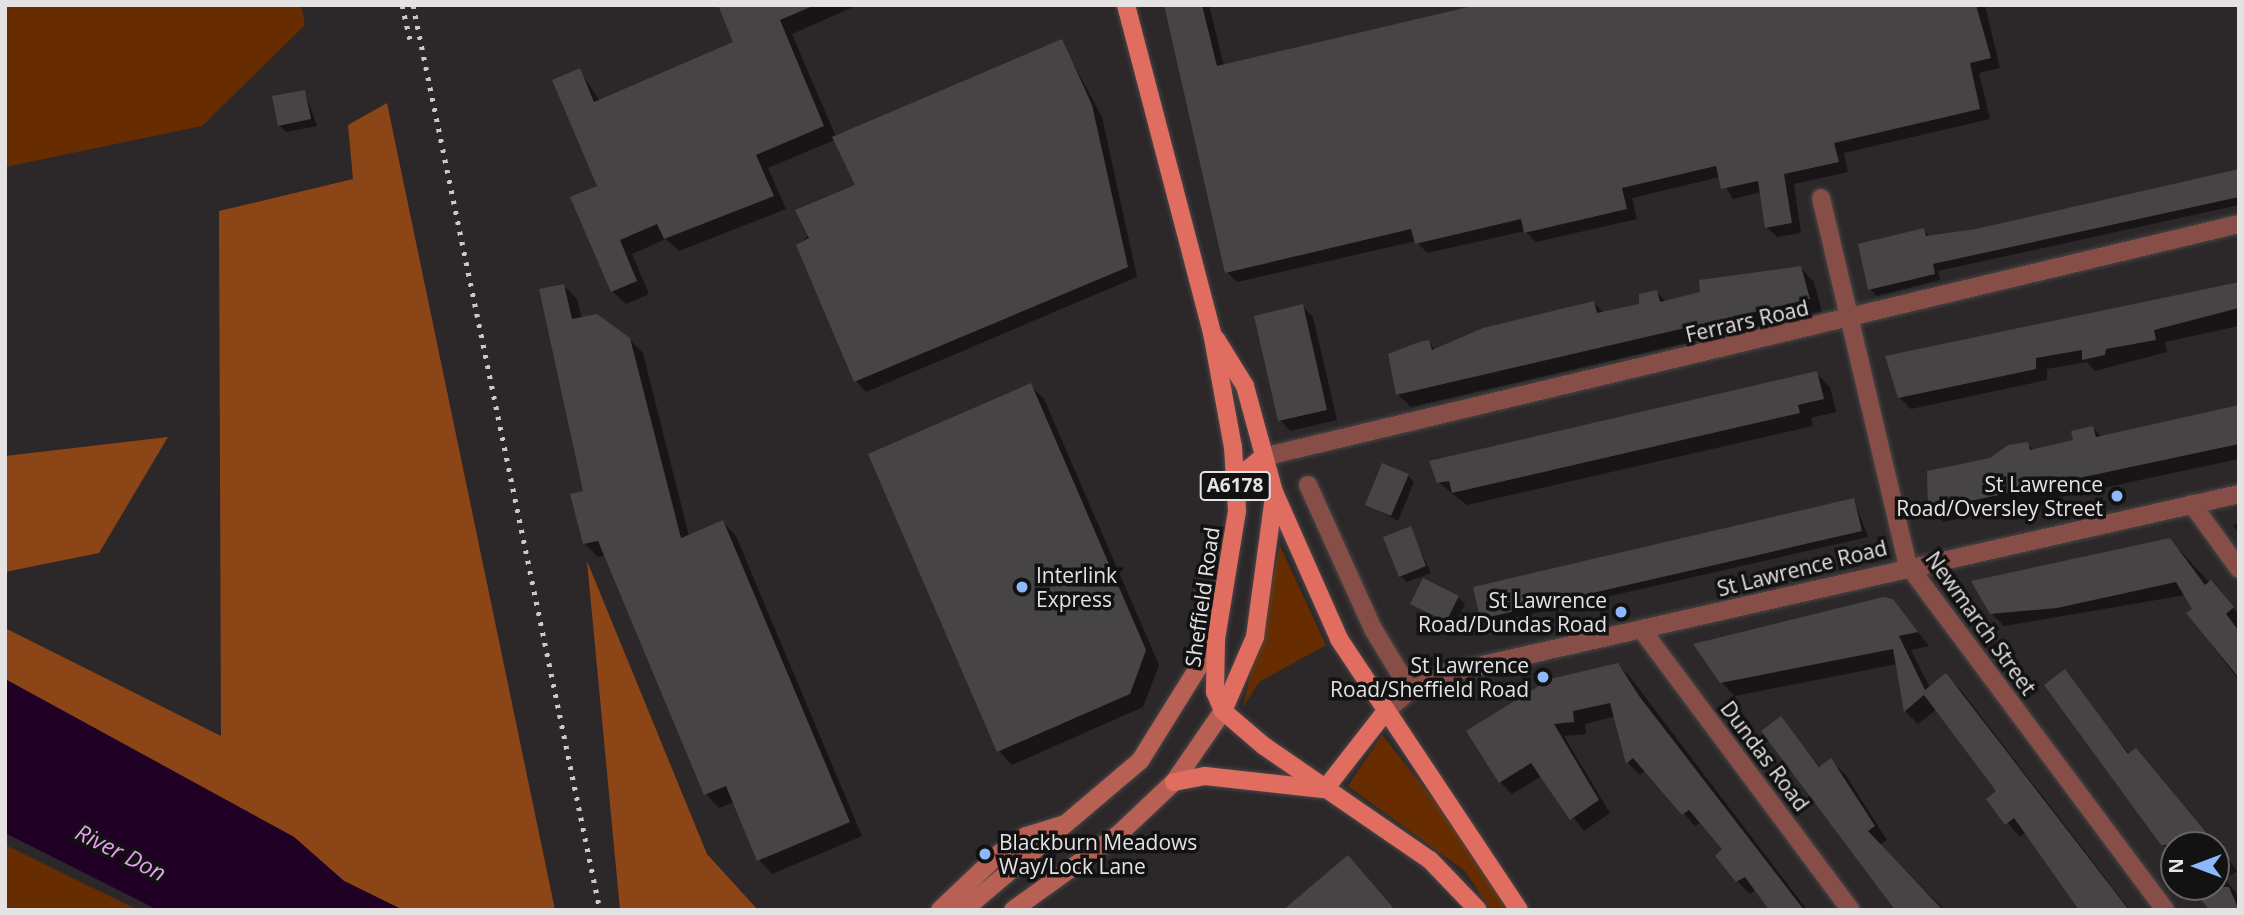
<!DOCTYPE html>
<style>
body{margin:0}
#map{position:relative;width:2244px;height:915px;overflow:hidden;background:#2c2829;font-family:"Open Sans",sans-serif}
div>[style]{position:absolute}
.green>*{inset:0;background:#672d00}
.forest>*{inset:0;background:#8c4516}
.water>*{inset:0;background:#200025}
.shadow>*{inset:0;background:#0007}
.building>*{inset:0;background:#474445}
.roads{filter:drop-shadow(0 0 2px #494647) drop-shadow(0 0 2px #494647)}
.street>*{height:18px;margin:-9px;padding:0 9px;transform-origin:9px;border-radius:9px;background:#864e46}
.secondary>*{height:18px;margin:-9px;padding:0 9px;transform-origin:9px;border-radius:9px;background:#b96055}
.primary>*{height:18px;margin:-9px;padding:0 9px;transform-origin:9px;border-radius:9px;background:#e06d60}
.rail>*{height:5px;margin-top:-2.5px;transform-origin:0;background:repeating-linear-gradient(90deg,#cbc9c9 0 3.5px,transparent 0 10.5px)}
.dots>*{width:19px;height:19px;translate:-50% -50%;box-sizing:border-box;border:4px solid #131212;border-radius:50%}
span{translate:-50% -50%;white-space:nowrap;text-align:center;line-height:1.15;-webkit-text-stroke:7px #131212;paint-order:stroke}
.shield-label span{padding:2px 5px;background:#131212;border:2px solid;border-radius:5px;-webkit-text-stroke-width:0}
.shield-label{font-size:19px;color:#e4e2e2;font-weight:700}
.street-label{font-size:21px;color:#e4e2e2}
.poi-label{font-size:21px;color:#e4e2e2}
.right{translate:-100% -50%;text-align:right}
.left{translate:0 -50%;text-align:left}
.water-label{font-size:23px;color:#ea9ef2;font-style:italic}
.frame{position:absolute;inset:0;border:7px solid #e4e2e2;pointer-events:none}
.north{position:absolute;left:2160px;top:831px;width:70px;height:70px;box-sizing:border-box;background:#131212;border:2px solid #676565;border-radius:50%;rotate:270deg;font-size:19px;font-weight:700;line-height:28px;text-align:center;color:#e4e2e2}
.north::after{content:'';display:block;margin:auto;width:24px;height:32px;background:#8cb9fc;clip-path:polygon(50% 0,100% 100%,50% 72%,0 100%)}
</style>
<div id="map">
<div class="green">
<i style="clip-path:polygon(5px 5px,301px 5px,305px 25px,202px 126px,5px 167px)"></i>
<i style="clip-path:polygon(1280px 546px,1326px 645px,1259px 682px,1243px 707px)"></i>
<i style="clip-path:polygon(1382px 735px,1438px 805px,1511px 910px,1491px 910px,1465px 871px,1348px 786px)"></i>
<i style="clip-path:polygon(5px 845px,138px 910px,5px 910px)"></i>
</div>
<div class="forest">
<i style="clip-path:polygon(387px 103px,555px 910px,403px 910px,344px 881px,294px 837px,5px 679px,5px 628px,221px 736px,219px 211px,353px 179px,348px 125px)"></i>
<i style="clip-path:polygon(168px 437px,99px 553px,5px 572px,5px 456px)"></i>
<i style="clip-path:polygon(587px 561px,707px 854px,758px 910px,620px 910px)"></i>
</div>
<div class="water">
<i style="clip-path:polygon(5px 679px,294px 837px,344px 881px,403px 910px,158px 910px,5px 833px)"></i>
</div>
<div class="shadow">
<i style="clip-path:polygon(719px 5px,858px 5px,792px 34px,836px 137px,1061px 41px,1102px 117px,1137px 277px,866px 392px,856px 381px,798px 246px,857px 186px,835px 140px,768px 168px,786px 209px,679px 251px,666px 239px,632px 254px,649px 294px,626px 304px,612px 291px,579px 70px,600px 101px,735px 43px)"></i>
<i style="clip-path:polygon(1166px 5px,1209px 5px,1224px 66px,1484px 5px,1985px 5px,2000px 68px,1979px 73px,1990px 119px,1844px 153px,1848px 172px,1794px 184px,1801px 233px,1777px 237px,1766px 227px,1761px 192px,1733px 199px,1720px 177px,1632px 198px,1637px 219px,1536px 242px,1525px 231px,1427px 253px,1416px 241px,1237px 282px,1227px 272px)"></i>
<i style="clip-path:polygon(305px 92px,317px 126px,286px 132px,279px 125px)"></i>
<i style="clip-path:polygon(2239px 171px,2239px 205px,1938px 271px,1940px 280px,1877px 296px,1870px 289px,1923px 230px,1931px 237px,1976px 231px)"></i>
<i style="clip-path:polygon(1801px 268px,1814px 282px,1822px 312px,1411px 407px,1397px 394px,1428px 342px,1436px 350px,1594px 303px,1604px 313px,1641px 305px,1656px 292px,1667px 302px)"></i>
<i style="clip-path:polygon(2239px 284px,2239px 326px,2165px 342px,2167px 352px,2095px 371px,2087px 362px,2047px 369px,2047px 380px,1911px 409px,1899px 397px)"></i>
<i style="clip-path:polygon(564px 286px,577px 299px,582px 319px,629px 339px,643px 353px,689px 536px,723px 522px,736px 536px,862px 836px,772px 874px,759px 860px,734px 802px,719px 808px,706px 794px,606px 555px,598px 557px,584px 543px,585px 492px)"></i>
<i style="clip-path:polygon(1302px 306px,1313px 317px,1337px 420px,1290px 431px,1280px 420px)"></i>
<i style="clip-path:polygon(1816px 373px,1830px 387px,1836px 412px,1811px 418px,1813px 426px,1467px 505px,1438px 482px)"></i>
<i style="clip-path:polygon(1030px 385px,1044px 399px,1159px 665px,1143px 707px,1012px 765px,999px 751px)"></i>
<i style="clip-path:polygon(2239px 408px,2239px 459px,1943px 522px,1930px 509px,1990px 459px,2027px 444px,2034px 450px,2076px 442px,2093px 428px,2102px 437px)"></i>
<i style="clip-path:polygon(1408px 476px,1414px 482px,1398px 521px,1367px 505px)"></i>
<i style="clip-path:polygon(1854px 500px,1868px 537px,1488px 624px,1481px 618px)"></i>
<i style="clip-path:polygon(2239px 524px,2239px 533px,2233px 525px)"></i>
<i style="clip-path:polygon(1410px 528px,1431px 573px,1407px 582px,1400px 576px)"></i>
<i style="clip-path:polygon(2170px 540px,2239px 614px,2239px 681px,2189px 614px,2195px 610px,2186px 595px,2004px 626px,1991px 613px)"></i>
<i style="clip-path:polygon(1458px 597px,1465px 604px,1453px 627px,1412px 604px)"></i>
<i style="clip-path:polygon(1893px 601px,1929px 646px,1911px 650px,1930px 688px,1946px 676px,1960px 689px,2130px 910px,2082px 910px,2027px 832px,2020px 837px,1988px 800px,1998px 792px,1937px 709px,1918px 724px,1905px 711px,1897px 664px,1735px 696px,1721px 682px)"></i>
<i style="clip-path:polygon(1617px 664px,1630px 677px,1807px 910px,1764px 910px,1768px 906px,1756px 890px,1750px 894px,1737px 881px,1724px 849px,1702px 822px,1695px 826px,1645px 770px,1640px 775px,1628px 763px,1616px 716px,1585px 724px,1586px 734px,1564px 736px,1610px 813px,1584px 831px,1542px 776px,1512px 794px,1500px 782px,1469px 731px)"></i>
<i style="clip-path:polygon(2065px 672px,2130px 755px,2149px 764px,2223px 851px,2237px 871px,2225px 879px,2239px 897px,2239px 910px,2216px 887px,2216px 845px,2174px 845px,2174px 859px,2047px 686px)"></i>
<i style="clip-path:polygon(1781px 719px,1821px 768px,1831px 761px,1845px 774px,1887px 840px,1880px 845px,1945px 910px,1897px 910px)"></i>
</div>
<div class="building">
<i style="clip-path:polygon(718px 5px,815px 5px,780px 20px,824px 126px,756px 155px,774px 196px,664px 239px,657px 224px,620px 240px,637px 281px,611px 292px,570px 197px,597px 186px,552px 80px,580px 68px,594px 102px,733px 42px)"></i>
<i style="clip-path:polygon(1164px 5px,1202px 5px,1217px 66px,1477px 5px,1976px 5px,1991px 58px,1970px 63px,1980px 109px,1834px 143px,1839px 162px,1784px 174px,1792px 223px,1765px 228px,1758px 181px,1721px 189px,1716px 166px,1622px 188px,1627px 209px,1524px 233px,1521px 219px,1415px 244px,1411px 229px,1225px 273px)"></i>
<i style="clip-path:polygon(1062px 39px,1092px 105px,1128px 267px,854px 382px,796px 245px,809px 238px,795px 210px,855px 185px,832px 137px)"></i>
<i style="clip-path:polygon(305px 90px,311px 119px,278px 126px,272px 96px)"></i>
<i style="clip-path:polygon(2239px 169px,2239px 197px,1933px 264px,1935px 274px,1868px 290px,1858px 244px,1924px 228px,1926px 236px,1976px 229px)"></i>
<i style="clip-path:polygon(1801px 266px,1810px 299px,1396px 395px,1388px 354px,1419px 342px,1429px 340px,1432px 350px,1483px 328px,1594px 301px,1597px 313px,1639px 304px,1639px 294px,1657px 290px,1660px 302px,1700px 292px,1699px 280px)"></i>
<i style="clip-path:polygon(2239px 282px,2239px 308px,2154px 330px,2156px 340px,2106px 349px,2105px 355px,2082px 360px,2082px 350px,2036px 358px,2036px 369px,1898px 398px,1885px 356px)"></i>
<i style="clip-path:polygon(564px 284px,572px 319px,597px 314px,630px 338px,681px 538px,723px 520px,850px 822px,757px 861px,726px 786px,704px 795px,598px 541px,583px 544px,570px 494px,583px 491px,539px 289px)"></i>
<i style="clip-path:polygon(1303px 304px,1327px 410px,1278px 421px,1254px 316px)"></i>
<i style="clip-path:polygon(1817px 371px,1824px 399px,1798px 405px,1800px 413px,1578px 464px,1452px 493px,1449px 481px,1437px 483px,1429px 461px)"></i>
<i style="clip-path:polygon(1031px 383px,1146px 650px,1130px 694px,997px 752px,868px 454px)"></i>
<i style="clip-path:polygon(2239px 405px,2239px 444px,1928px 510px,1927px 471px,1990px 458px,2008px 445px,2028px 442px,2030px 450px,2073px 440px,2071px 431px,2093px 426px,2096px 437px)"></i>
<i style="clip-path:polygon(1382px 463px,1409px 474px,1391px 516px,1365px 505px)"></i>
<i style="clip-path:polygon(1854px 498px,1862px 531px,1480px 619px,1473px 587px)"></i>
<i style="clip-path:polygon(1411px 526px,1426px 566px,1399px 577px,1383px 537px)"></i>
<i style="clip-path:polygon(2170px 538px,2205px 585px,2211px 580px,2234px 607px,2226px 614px,2239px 631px,2239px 678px,2186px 613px,2192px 609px,2176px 582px,2057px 608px,1990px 614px,1971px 581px)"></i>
<i style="clip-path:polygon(1423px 578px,1459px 596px,1446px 622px,1410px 604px)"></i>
<i style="clip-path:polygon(1883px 597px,1893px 599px,1918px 632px,1899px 636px,1925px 690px,1946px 673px,2129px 910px,2079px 910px,2014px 818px,2005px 825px,1986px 799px,1996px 791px,1924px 695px,1904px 712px,1893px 649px,1720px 683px,1693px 644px)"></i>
<i style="clip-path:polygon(1618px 663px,1639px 696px,1804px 910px,1769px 910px,1745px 877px,1736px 882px,1715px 856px,1722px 849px,1689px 810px,1682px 815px,1633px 758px,1626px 764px,1610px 703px,1573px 711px,1574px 722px,1554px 724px,1599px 800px,1570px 820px,1531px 763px,1499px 783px,1466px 731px,1550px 679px)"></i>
<i style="clip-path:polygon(2065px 669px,2128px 754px,2136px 748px,2217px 845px,2161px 845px,2044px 685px)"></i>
<i style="clip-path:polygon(1781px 716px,1819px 767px,1831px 758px,1875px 826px,1868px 831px,1943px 910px,1895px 910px,1761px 731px)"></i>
<i style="clip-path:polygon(1348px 855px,1395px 910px,1283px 910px)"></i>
<i style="clip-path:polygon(2192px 887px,2229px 887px,2239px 910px,2209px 910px)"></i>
</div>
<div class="roads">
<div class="street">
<i style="left:1821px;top:198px;width:377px;rotate:76.7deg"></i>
<i style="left:1908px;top:565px;width:430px;rotate:53.3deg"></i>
<i style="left:1263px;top:457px;width:1003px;rotate:-13.43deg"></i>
<i style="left:1308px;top:485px;width:158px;rotate:65.7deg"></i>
<i style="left:1373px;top:629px;width:71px;rotate:58.8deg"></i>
<i style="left:2192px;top:504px;width:80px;rotate:54.1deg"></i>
<i style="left:1642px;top:630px;width:349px;rotate:53.3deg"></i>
<i style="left:1386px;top:711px;width:32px;rotate:-41deg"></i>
<i style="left:1410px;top:690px;width:46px;rotate:-23.2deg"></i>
<i style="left:1452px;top:672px;width:807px;rotate:-12.74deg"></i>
</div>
<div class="secondary">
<i style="left:940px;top:910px;width:83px;rotate:-43.5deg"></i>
<i style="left:1000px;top:853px;width:31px;rotate:-33deg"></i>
<i style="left:1026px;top:836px;width:39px;rotate:-17deg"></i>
<i style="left:964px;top:910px;width:231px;rotate:-40.3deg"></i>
<i style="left:1140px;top:761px;width:144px;rotate:-58.1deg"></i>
<i style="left:1013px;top:910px;width:132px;rotate:-35.7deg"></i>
<i style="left:1120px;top:833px;width:74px;rotate:-43.4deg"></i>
<i style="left:1174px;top:782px;width:86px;rotate:-55.4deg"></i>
</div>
<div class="primary">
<i style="left:1126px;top:5px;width:339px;rotate:75.3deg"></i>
<i style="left:1212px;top:333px;width:116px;rotate:79.6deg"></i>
<i style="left:1233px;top:447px;width:64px;rotate:86.4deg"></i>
<i style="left:1237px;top:511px;width:130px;rotate:99.3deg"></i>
<i style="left:1216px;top:639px;width:53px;rotate:91.1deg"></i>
<i style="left:1215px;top:692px;width:21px;rotate:67deg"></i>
<i style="left:1223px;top:711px;width:54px;rotate:40.5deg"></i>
<i style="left:1264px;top:746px;width:201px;rotate:34.5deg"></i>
<i style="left:1430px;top:860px;width:69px;rotate:46.2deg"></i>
<i style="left:1216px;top:339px;width:55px;rotate:58.3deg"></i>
<i style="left:1245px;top:386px;width:110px;rotate:74.7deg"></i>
<i style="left:1274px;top:492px;width:161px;rotate:66.1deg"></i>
<i style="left:1339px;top:639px;width:325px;rotate:56.4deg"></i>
<i style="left:1241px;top:494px;width:25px;rotate:-76deg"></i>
<i style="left:1247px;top:470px;width:21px;rotate:-39deg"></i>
<i style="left:1223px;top:711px;width:81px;rotate:-66.6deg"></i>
<i style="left:1255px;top:637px;width:142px;rotate:-82.3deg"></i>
<i style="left:1174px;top:782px;width:32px;rotate:-11deg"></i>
<i style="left:1205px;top:776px;width:118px;rotate:6.3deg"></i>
<i style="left:1325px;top:789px;width:99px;rotate:-52deg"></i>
</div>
</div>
<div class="rail">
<i style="left:402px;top:5px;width:35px;rotate:77deg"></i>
<i style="left:413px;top:5px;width:924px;rotate:78.33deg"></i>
</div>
<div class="dots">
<i style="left:2117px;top:496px;background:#8cb9fc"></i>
<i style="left:1022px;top:587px;background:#8cb9fc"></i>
<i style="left:1621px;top:612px;background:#8cb9fc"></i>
<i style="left:1543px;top:677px;background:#8cb9fc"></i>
<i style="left:985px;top:854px;background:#8cb9fc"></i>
</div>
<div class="shield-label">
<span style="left:1235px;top:486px">A6178</span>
</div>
<div class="street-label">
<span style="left:1747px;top:321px;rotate:-13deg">Ferrars Road</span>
<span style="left:1802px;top:568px;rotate:-14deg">St Lawrence Road</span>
<span style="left:1202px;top:597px;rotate:-82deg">Sheffield Road</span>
<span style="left:1981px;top:623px;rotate:54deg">Newmarch Street</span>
<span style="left:1765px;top:756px;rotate:53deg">Dundas Road</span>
</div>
<div class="poi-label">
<span class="right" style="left:2103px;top:496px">St Lawrence<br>Road/Oversley Street</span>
<span class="left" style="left:1036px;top:587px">Interlink<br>Express</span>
<span class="right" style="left:1607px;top:612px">St Lawrence<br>Road/Dundas Road</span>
<span class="right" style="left:1529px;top:677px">St Lawrence<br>Road/Sheffield Road</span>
<span class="left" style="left:999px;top:854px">Blackburn Meadows<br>Way/Lock Lane</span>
</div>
<div class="water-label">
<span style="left:121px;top:852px;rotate:27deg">River Don</span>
</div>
<div class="frame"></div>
<div class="north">N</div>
</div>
